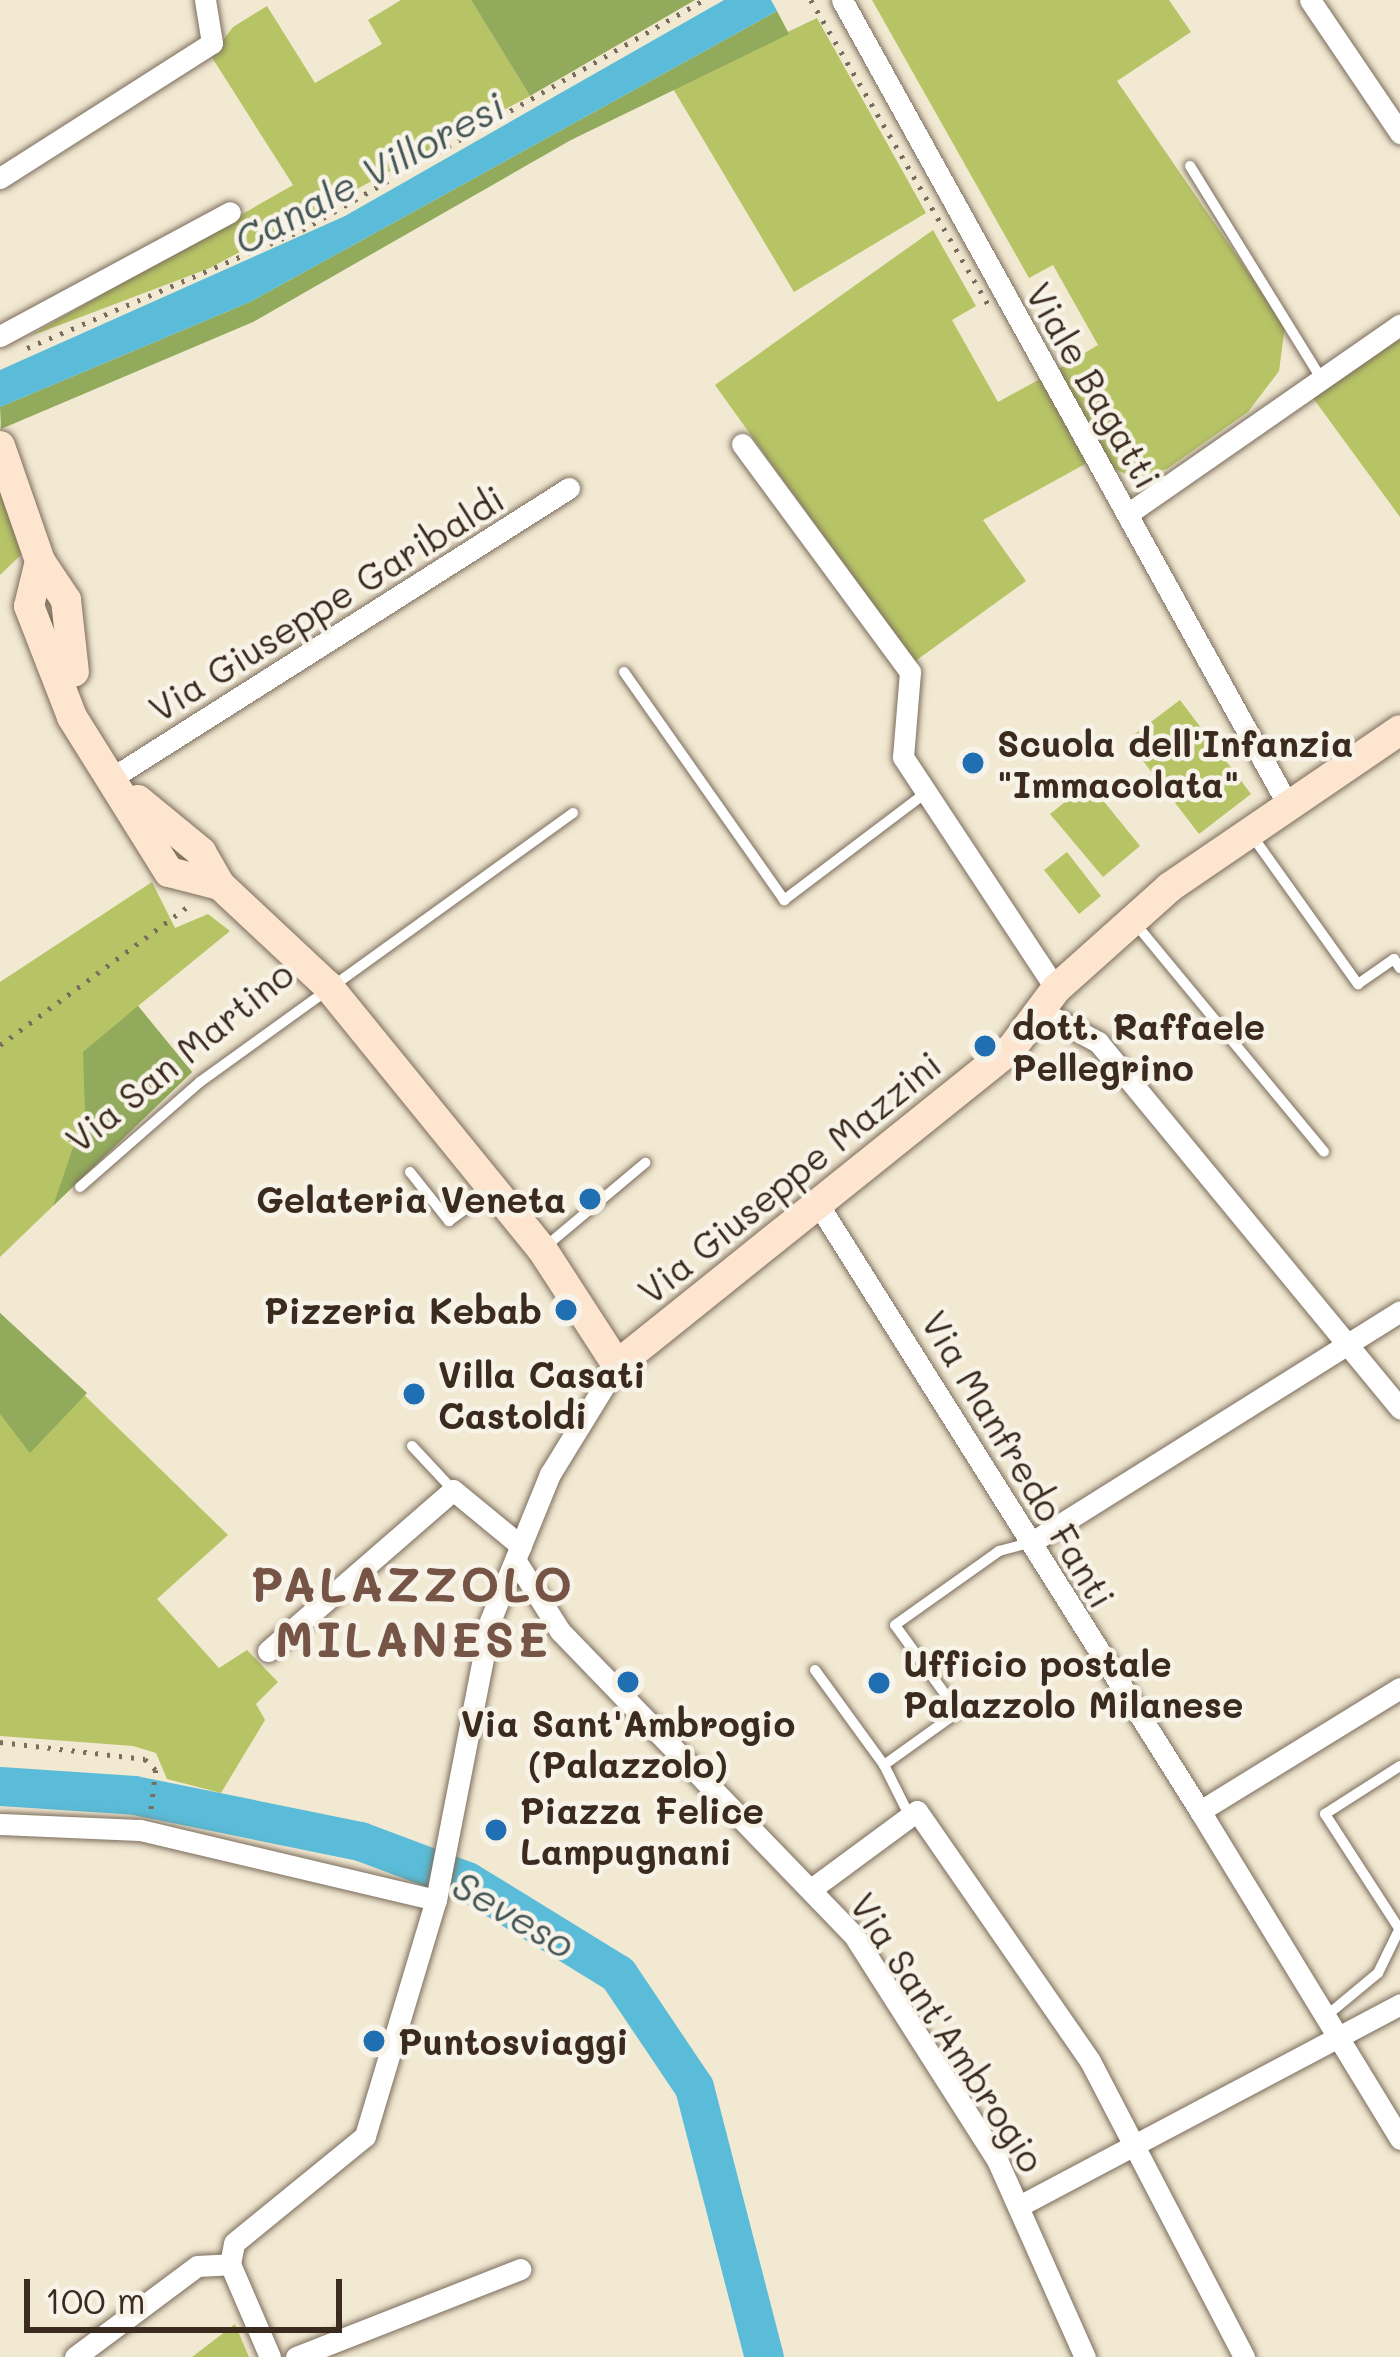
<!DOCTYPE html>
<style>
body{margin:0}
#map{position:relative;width:1400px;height:2357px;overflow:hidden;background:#f2e9d2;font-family:Mali,sans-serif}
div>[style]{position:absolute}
.green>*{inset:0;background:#b7c466}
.forest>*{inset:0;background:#91aa5b}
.water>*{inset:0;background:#5abcd8}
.river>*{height:39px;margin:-19.5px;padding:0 19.5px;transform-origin:19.5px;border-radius:19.5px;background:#5abcd8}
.path>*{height:4.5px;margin-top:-2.25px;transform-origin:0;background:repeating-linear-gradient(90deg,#7b6d5d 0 3px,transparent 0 12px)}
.roads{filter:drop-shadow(0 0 3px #7b6d5d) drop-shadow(0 0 3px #7b6d5d)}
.lane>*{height:10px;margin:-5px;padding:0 5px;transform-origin:5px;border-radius:5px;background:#fff}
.street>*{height:21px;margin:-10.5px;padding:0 10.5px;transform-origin:10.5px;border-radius:10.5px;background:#fff}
.secondary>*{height:30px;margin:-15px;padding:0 15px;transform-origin:15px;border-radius:15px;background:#fde5d0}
.dots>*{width:33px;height:33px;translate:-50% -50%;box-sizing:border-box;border:6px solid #f7f3e8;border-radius:50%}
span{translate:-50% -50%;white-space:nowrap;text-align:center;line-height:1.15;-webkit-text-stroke:9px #f7f3e8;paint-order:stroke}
.street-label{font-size:36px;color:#3b2a1e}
.poi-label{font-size:36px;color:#3b2a1e;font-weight:700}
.left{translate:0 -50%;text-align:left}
.right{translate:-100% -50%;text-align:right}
.water-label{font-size:39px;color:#445656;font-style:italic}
.district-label{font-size:48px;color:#765546;font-weight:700;letter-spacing:3px}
.scale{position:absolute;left:24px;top:2279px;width:318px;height:54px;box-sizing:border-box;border:6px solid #3b2a1e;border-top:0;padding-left:15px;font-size:36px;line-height:42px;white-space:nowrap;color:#3b2a1e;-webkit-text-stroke:9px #f7f3e8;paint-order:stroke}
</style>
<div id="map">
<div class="green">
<i style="clip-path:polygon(401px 0,471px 0,530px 96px,210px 268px,28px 337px,293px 185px,211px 56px,233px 27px,267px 6px,315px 83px,382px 44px,368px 20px)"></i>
<i style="clip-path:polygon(872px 0,1169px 0,1191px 32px,1117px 81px,1285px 326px,1279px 371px,1248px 412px,1167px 469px,1135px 478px,1112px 468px,1058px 369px,1098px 345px,1053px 265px,1029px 278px)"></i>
<i style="clip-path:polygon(817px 18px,926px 213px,794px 292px,672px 87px)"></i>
<i style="clip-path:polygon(933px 230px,976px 306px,952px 320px,998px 402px,1040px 379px,1087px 463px,983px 520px,1026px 581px,914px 662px,715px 385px)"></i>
<i style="clip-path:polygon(1400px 338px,1400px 517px,1313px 398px)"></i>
<i style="clip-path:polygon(0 480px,25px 551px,0 575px)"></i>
<i style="clip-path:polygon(1180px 700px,1251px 794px,1199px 834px,1127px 740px)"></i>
<i style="clip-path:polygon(1089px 783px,1140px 846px,1103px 877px,1050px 814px)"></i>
<i style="clip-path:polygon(1067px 852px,1101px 896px,1079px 914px,1044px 870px)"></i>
<i style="clip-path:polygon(152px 882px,175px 928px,208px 914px,230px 931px,138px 1006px,192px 1072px,0 1257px,0 982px)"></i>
<i style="clip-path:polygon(0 1313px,228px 1535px,157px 1599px,219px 1668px,247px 1650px,278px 1682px,256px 1704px,265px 1720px,221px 1793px,167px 1779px,156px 1753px,133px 1746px,0 1736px)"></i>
<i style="clip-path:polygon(235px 2324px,249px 2357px,192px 2357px)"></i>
</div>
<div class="forest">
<i style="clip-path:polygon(471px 0,695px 0,530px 96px)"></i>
<i style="clip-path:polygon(777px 11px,789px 34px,571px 140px,253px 322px,1px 429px,0 407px,250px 302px)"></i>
<i style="clip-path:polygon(138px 1006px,192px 1072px,53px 1206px,85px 1113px,83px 1052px)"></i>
<i style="clip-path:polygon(0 1313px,87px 1393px,30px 1453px,0 1414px)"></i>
</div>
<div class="water">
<i style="clip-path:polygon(724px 0,771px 0,777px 11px,250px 302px,0 407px,0 370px,345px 216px)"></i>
</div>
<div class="river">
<i style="left:0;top:1786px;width:134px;rotate:3.8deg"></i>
<i style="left:134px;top:1795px;width:231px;rotate:11.5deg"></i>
<i style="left:360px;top:1841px;width:114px;rotate:20.5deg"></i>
<i style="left:467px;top:1881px;width:177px;rotate:31.6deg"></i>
<i style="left:618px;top:1974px;width:136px;rotate:56.1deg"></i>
<i style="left:694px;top:2087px;width:279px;rotate:75.5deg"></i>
</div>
<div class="path">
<i style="left:811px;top:0;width:352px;rotate:59.8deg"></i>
<i style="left:27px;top:348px;width:299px;rotate:-23.2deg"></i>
<i style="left:302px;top:230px;width:463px;rotate:-29.8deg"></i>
<i style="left:0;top:1045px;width:237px;rotate:-36.4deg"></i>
<i style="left:0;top:1742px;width:146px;rotate:6.7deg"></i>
<i style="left:145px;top:1759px;width:16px;rotate:45deg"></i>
<i style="left:156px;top:1770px;width:41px;rotate:97deg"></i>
</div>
<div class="roads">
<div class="lane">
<i style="left:1190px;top:166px;width:249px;rotate:58.3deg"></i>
<i style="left:624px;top:672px;width:279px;rotate:54.9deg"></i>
<i style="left:784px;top:900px;width:179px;rotate:-37.1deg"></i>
<i style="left:1253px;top:837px;width:181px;rotate:54.5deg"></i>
<i style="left:1358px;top:984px;width:44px;rotate:-34.8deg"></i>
<i style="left:1394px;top:959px;width:11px;rotate:56deg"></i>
<i style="left:1134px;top:922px;width:298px;rotate:50.4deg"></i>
<i style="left:410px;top:1172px;width:63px;rotate:51.5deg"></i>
<i style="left:449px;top:1221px;width:52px;rotate:-36.4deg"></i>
<i style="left:80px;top:1187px;width:159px;rotate:-41.2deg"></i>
<i style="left:200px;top:1082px;width:460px;rotate:-35.8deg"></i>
<i style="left:545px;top:1247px;width:131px;rotate:-40deg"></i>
<i style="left:412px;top:1446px;width:60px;rotate:47deg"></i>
<i style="left:815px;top:1670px;width:117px;rotate:54deg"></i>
<i style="left:884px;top:1765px;width:91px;rotate:-35.6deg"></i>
<i style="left:958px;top:1712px;width:107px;rotate:-125.9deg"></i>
<i style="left:895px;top:1625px;width:128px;rotate:-35.4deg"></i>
<i style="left:999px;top:1551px;width:31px;rotate:-15deg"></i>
<i style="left:884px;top:1765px;width:51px;rotate:63.4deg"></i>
<i style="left:1400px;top:1766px;width:89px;rotate:147.4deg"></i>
<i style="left:1325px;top:1814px;width:138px;rotate:57.1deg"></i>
<i style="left:1325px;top:2017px;width:69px;rotate:-39.7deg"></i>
<i style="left:1378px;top:1973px;width:48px;rotate:-64deg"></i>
</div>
<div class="street">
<i style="left:842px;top:0;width:918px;rotate:61.01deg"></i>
<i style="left:1310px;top:0;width:161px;rotate:55.9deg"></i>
<i style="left:0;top:178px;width:251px;rotate:-32.5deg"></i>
<i style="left:212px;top:43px;width:44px;rotate:-99.2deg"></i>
<i style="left:0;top:336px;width:261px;rotate:-28.3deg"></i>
<i style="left:742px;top:444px;width:283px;rotate:53.6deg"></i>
<i style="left:910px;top:672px;width:85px;rotate:94.7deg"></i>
<i style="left:903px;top:757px;width:278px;rotate:56.6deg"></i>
<i style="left:1129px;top:513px;width:330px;rotate:-34.8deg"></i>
<i style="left:118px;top:774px;width:534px;rotate:-32.38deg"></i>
<i style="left:1043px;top:1012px;width:63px;rotate:28.6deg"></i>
<i style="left:1098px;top:1042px;width:475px;rotate:50.5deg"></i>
<i style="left:818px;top:1204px;width:717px;rotate:57.82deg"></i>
<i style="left:1032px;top:1542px;width:434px;rotate:-32.1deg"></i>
<i style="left:516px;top:1561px;width:83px;rotate:57.8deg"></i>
<i style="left:560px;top:1631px;width:421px;rotate:46deg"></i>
<i style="left:853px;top:1934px;width:270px;rotate:57.5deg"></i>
<i style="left:998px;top:2162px;width:214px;rotate:66deg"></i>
<i style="left:268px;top:1651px;width:245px;rotate:-41deg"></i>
<i style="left:453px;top:1490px;width:88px;rotate:39.5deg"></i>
<i style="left:1400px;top:1688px;width:235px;rotate:148.4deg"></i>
<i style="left:1200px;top:1811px;width:384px;rotate:58.6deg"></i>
<i style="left:0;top:1824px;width:140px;rotate:2.5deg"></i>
<i style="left:140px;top:1830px;width:304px;rotate:13.3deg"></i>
<i style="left:814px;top:1887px;width:128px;rotate:-36.4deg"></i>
<i style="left:917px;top:1811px;width:304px;rotate:55.3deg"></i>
<i style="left:1090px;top:2061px;width:334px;rotate:62.5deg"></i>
<i style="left:1021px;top:2205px;width:429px;rotate:-27.9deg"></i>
<i style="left:230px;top:2264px;width:21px;rotate:-79deg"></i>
<i style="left:234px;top:2243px;width:169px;rotate:-39.2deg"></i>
<i style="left:365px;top:2136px;width:246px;rotate:-73.3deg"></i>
<i style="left:436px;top:1900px;width:284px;rotate:-79deg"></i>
<i style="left:490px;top:1621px;width:159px;rotate:-67.8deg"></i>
<i style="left:550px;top:1474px;width:128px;rotate:-58.4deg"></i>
<i style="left:230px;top:2264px;width:101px;rotate:66.7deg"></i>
<i style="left:75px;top:2357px;width:152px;rotate:-36.7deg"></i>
<i style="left:197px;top:2266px;width:33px;rotate:-3deg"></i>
<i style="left:296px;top:2357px;width:241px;rotate:-21.4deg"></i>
</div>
<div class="secondary">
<i style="left:0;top:446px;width:122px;rotate:70.8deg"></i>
<i style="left:40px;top:561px;width:47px;rotate:56.3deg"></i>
<i style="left:66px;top:600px;width:72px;rotate:83.7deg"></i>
<i style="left:40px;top:561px;width:46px;rotate:103.7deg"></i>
<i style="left:29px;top:606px;width:119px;rotate:68.8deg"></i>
<i style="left:72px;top:717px;width:183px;rotate:58deg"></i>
<i style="left:169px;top:872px;width:53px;rotate:14.3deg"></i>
<i style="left:220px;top:885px;width:148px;rotate:43.1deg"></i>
<i style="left:328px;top:986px;width:339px;rotate:50.9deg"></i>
<i style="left:542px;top:1249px;width:138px;rotate:57.1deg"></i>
<i style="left:617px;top:1365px;width:506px;rotate:-38.75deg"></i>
<i style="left:1012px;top:1048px;width:74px;rotate:-53.3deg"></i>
<i style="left:1056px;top:989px;width:153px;rotate:-41.8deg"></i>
<i style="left:1170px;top:887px;width:278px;rotate:-34.3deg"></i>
<i style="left:138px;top:800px;width:82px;rotate:39.5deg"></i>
<i style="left:201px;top:852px;width:38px;rotate:60deg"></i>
</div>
</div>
<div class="dots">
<i style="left:973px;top:763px;background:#1f6fb2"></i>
<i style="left:985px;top:1046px;background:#1f6fb2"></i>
<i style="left:590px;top:1199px;background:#1f6fb2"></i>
<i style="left:566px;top:1310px;background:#1f6fb2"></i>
<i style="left:414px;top:1394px;background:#1f6fb2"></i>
<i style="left:628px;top:1682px;background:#1f6fb2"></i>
<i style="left:879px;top:1683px;background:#1f6fb2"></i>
<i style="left:496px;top:1830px;background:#1f6fb2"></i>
<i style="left:374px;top:2041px;background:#1f6fb2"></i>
</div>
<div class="street-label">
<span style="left:1094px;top:385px;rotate:60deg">Viale Bagatti</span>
<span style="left:326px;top:603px;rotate:-32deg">Via Giuseppe Garibaldi</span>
<span style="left:179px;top:1056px;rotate:-39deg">Via San Martino</span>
<span style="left:789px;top:1177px;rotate:-39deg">Via Giuseppe Mazzini</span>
<span style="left:1019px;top:1459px;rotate:59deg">Via Manfredo Fanti</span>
<span style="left:948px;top:2032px;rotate:57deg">Via Sant'Ambrogio</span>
</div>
<div class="poi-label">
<span class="left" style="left:997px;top:763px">Scuola dell'Infanzia<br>"Immacolata"</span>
<span class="left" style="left:1012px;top:1046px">dott. Raffaele<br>Pellegrino</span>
<span class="right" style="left:566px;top:1199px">Gelateria Veneta</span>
<span class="right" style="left:542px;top:1310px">Pizzeria Kebab</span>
<span class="left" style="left:438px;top:1394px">Villa Casati<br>Castoldi</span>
<span class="left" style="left:903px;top:1683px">Ufficio postale<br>Palazzolo Milanese</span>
<span style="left:628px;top:1743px">Via Sant'Ambrogio<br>(Palazzolo)</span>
<span class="left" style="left:520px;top:1830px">Piazza Felice<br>Lampugnani</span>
<span class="left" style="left:398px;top:2041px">Puntosviaggi</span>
</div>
<div class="water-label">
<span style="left:369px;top:173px;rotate:-28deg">Canale Villoresi</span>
<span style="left:514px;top:1914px;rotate:30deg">Seveso</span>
</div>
<div class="district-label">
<span style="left:413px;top:1611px">PALAZZOLO<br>MILANESE</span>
</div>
<div class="scale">100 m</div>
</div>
